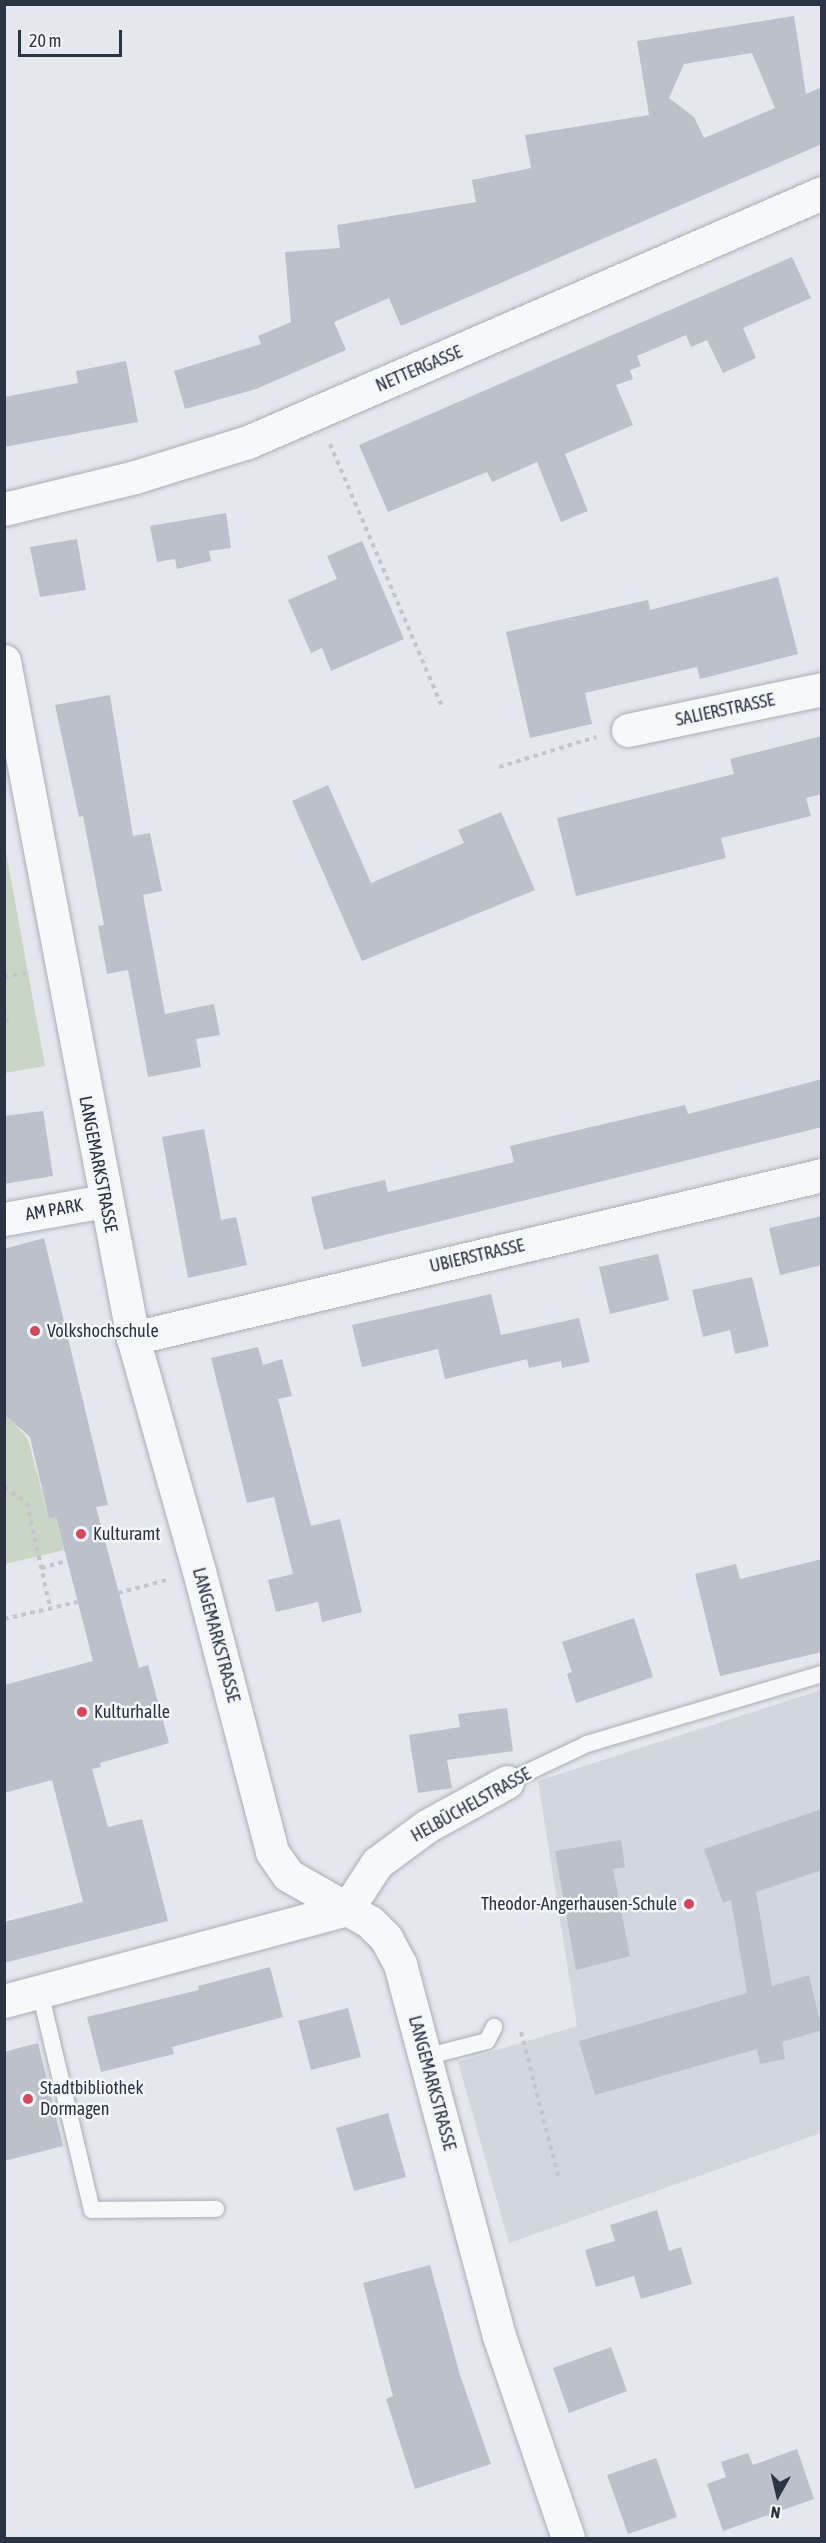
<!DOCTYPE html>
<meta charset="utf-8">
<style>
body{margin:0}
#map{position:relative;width:826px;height:2543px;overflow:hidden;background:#e4e7ec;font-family:"Asap Condensed",sans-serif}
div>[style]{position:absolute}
.built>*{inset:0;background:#d2d6de}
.green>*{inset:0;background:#c9d6c5}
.building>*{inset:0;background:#bbc0ca}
.path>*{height:4px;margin-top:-2px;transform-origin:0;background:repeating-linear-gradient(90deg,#c2c5cb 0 4.5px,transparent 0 9px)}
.roads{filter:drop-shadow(0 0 2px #a9aeb7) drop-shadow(0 0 2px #a9aeb7)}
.service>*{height:16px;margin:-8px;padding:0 8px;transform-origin:8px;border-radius:8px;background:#f7f8fa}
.minor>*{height:33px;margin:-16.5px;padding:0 16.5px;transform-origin:16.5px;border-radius:16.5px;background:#f7f8fa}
.dots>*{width:16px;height:16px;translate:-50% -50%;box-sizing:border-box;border:3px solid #f4f6f9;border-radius:50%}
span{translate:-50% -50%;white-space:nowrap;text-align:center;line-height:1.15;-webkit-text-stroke:5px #f4f6f9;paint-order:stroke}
.street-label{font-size:18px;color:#2b3445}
.poi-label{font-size:18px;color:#2b3445}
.left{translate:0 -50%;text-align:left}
.right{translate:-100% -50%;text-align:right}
.frame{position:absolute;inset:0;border:6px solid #2b3445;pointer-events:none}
.north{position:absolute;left:748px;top:2465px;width:60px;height:60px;-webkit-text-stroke:4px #f4f6f9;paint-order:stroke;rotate:188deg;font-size:16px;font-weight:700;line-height:24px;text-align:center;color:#2b3445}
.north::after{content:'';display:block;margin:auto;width:21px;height:27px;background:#2b3445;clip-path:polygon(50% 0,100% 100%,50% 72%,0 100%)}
.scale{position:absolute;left:18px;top:30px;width:104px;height:27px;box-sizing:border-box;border:3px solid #2b3445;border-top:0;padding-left:8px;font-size:18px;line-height:21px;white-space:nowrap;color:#2b3445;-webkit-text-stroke:4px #f4f6f9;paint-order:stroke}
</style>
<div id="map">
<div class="built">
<i style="clip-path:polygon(821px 1690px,821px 2133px,509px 2243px,458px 2062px,577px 2026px,538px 1781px)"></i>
</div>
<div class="green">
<i style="clip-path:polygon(4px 841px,45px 1066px,5px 1073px,4px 1073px)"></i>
<i style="clip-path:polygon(4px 1412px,28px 1439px,49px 1519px,56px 1517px,64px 1550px,5px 1564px)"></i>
</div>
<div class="building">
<i style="clip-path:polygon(evenodd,794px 16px,806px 94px,822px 87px,822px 144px,401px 326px,389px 298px,334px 322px,346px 350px,256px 389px,185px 409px,174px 371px,261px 344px,258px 336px,291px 322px,285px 252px,340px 248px,337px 225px,476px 202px,472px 180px,531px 168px,525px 135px,649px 115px,637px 41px,794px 16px,752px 53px,775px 108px,704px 138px,694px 117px,669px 98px,684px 64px,752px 53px)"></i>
<i style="clip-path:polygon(792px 257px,811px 298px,743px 328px,756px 358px,723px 373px,707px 340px,691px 347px,686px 335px,637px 356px,641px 366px,630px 370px,633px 379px,616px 385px,633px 425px,565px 454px,588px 511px,561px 522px,537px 462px,492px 482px,487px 472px,388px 512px,359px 445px)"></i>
<i style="clip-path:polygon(126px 361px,138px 422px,4px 447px,4px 397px,78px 383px,76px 371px)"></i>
<i style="clip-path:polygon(226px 513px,231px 548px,209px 551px,211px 561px,177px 569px,175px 559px,157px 562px,150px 526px)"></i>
<i style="clip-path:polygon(77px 539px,86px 590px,40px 597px,30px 547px)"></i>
<i style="clip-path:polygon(362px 541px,404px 639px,331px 671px,322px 648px,311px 653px,288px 600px,337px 579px,327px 556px)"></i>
<i style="clip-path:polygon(778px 577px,798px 654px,700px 679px,697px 667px,585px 693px,592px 724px,530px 738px,506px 632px,648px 600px,650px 610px)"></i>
<i style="clip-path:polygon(110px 695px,133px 836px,150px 833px,162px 891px,143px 895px,165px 1014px,214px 1004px,220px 1035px,196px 1039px,201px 1067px,148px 1077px,128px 970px,107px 974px,98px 926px,104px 925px,83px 816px,79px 817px,55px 705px)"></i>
<i style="clip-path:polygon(822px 736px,822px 794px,806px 798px,811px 816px,721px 838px,726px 858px,576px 896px,557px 818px,734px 774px,730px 759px)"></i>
<i style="clip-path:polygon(328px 785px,371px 883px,464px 843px,458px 830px,501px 812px,535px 890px,362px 961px,292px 801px)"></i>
<i style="clip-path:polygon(822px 1079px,822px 1127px,324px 1250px,311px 1197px,385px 1180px,388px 1192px,514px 1162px,510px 1146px,685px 1105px,688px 1114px)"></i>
<i style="clip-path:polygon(43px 1111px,53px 1176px,4px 1184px,4px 1116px)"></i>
<i style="clip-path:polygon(204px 1129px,221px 1220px,236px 1217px,247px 1265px,188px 1278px,162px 1137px)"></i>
<i style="clip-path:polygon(822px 1216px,822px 1265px,780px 1275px,769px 1228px)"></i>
<i style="clip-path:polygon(44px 1238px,108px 1505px,96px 1507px,139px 1668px,148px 1665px,169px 1743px,100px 1763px,101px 1767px,92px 1769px,108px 1827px,142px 1819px,168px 1921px,4px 1963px,4px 1922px,83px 1902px,52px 1780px,4px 1793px,4px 1685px,93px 1661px,56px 1517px,49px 1519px,30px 1437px,4px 1414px,4px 1249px)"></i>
<i style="clip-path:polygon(658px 1254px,669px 1300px,610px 1314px,599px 1267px)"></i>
<i style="clip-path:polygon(752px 1277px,769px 1346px,735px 1354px,730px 1330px,703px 1337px,692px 1290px)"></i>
<i style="clip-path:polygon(491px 1294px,501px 1335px,579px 1318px,590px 1362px,562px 1368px,561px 1361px,529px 1368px,527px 1359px,445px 1379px,438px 1349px,362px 1367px,352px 1325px)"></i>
<i style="clip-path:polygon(258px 1347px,263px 1365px,282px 1359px,292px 1396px,278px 1399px,311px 1526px,340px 1519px,362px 1612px,322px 1622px,318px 1602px,276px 1612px,268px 1580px,293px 1574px,274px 1497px,247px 1503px,211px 1358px)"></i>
<i style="clip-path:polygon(822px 1559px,822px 1652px,720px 1676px,695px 1574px,736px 1564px,740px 1579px)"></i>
<i style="clip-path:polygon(634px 1618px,653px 1677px,576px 1703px,567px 1674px,572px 1672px,562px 1642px)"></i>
<i style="clip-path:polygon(507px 1708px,513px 1751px,447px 1760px,452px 1788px,418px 1793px,409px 1735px,460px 1727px,458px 1714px)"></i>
<i style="clip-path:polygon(822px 1809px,822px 1870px,756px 1892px,772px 1986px,809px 1975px,822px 2030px,782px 2042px,785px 2059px,760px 2064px,757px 2049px,595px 2095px,579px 2041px,747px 1993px,731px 1900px,723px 1903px,704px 1849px)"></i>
<i style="clip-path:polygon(621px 1840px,625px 1867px,613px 1869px,630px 1956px,576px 1970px,555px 1851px)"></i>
<i style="clip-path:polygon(270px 1967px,283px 2017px,172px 2047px,174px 2054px,101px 2072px,87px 2017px,199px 1990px,198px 1986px)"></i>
<i style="clip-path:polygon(348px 2008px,361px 2057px,311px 2070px,298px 2021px)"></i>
<i style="clip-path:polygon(38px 2043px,63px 2146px,4px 2161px,4px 2052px)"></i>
<i style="clip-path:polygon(388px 2113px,406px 2177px,354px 2191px,336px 2128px)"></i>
<i style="clip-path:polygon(657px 2210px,669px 2251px,681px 2247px,692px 2284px,641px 2299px,634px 2276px,596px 2287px,585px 2250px,615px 2241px,610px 2225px)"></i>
<i style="clip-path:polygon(430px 2265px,460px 2375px,491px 2464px,415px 2489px,386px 2399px,393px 2396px,363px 2283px)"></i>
<i style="clip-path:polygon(611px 2347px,627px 2391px,569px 2413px,553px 2368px)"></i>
<i style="clip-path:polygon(797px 2449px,814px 2499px,723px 2531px,707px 2484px,726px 2477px,721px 2462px,748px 2453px,753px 2465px)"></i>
<i style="clip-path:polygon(656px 2458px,677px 2517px,628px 2534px,607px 2475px)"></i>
</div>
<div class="path">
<i style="left:330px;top:444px;width:288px;rotate:66.9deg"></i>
<i style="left:499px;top:767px;width:102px;rotate:-17.2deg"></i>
<i style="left:4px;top:977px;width:27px;rotate:-10deg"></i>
<i style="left:4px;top:1010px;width:17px;rotate:77deg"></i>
<i style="left:4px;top:1417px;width:3px"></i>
<i style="left:4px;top:1487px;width:28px;rotate:35deg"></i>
<i style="left:27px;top:1503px;width:107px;rotate:77.6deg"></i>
<i style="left:41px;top:1568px;width:27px;rotate:-15deg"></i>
<i style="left:118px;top:1593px;width:51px;rotate:-14.9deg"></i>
<i style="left:4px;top:1619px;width:76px;rotate:-12.9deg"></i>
<i style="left:521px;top:2032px;width:152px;rotate:75.5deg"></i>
</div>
<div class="roads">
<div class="service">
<i style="left:507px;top:1782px;width:89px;rotate:-25.4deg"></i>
<i style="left:587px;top:1744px;width:245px;rotate:-16.6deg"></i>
<i style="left:40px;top:1992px;width:224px;rotate:76.6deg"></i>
<i style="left:92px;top:2210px;width:124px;rotate:-0.5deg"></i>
<i style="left:425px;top:2057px;width:64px;rotate:-14.5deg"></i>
<i style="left:487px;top:2041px;width:16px;rotate:-63deg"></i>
</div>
<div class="minor">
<i style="left:4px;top:509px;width:135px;rotate:-13.7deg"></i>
<i style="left:135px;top:477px;width:118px;rotate:-17.2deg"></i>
<i style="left:248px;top:442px;width:626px;rotate:-23.45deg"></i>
<i style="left:4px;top:661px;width:689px;rotate:79.21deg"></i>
<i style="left:133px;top:1338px;width:242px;rotate:74.2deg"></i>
<i style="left:199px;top:1571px;width:290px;rotate:75.4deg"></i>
<i style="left:272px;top:1852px;width:28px;rotate:55deg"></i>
<i style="left:288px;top:1875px;width:95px;rotate:29.8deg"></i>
<i style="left:370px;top:1922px;width:23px;rotate:45deg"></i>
<i style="left:386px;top:1938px;width:30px;rotate:62deg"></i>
<i style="left:400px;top:1964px;width:385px;rotate:75.1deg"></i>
<i style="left:499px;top:2336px;width:213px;rotate:71.1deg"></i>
<i style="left:628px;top:730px;width:198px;rotate:-11.9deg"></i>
<i style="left:4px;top:1219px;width:102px;rotate:-10.2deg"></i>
<i style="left:133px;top:1338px;width:708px;rotate:-13.31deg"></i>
<i style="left:4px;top:2001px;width:355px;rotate:-15deg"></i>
<i style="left:347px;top:1909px;width:55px;rotate:-56.9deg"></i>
<i style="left:377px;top:1863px;width:62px;rotate:-36.5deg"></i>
<i style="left:427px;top:1826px;width:91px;rotate:-28.8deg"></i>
</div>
</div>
<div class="dots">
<i style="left:35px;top:1331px;background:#d1495b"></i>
<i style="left:81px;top:1534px;background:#d1495b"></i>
<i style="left:82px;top:1712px;background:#d1495b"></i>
<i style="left:689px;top:1904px;background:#d1495b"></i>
<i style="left:28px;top:2099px;background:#d1495b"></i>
</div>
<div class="street-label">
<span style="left:419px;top:369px;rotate:-23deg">NETTERGASSE</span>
<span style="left:725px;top:710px;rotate:-12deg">SALIERSTRASSE</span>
<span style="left:98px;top:1164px;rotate:79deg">LANGEMARKSTRASSE</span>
<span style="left:54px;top:1210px;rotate:-10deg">AM PARK</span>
<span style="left:477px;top:1256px;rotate:-13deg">UBIERSTRASSE</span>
<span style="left:216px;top:1635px;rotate:75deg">LANGEMARKSTRASSE</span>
<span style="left:471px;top:1805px;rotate:-29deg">HELBÜCHELSTRASSE</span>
<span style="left:432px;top:2083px;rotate:75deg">LANGEMARKSTRASSE</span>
</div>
<div class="poi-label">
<span class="left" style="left:47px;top:1331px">Volkshochschule</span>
<span class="left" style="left:93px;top:1534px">Kulturamt</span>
<span class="left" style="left:94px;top:1712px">Kulturhalle</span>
<span class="right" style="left:677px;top:1904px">Theodor-Angerhausen-Schule</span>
<span class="left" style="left:40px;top:2099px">Stadtbibliothek<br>Dormagen</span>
</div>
<div class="frame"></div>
<div class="north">N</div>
<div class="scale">20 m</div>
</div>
